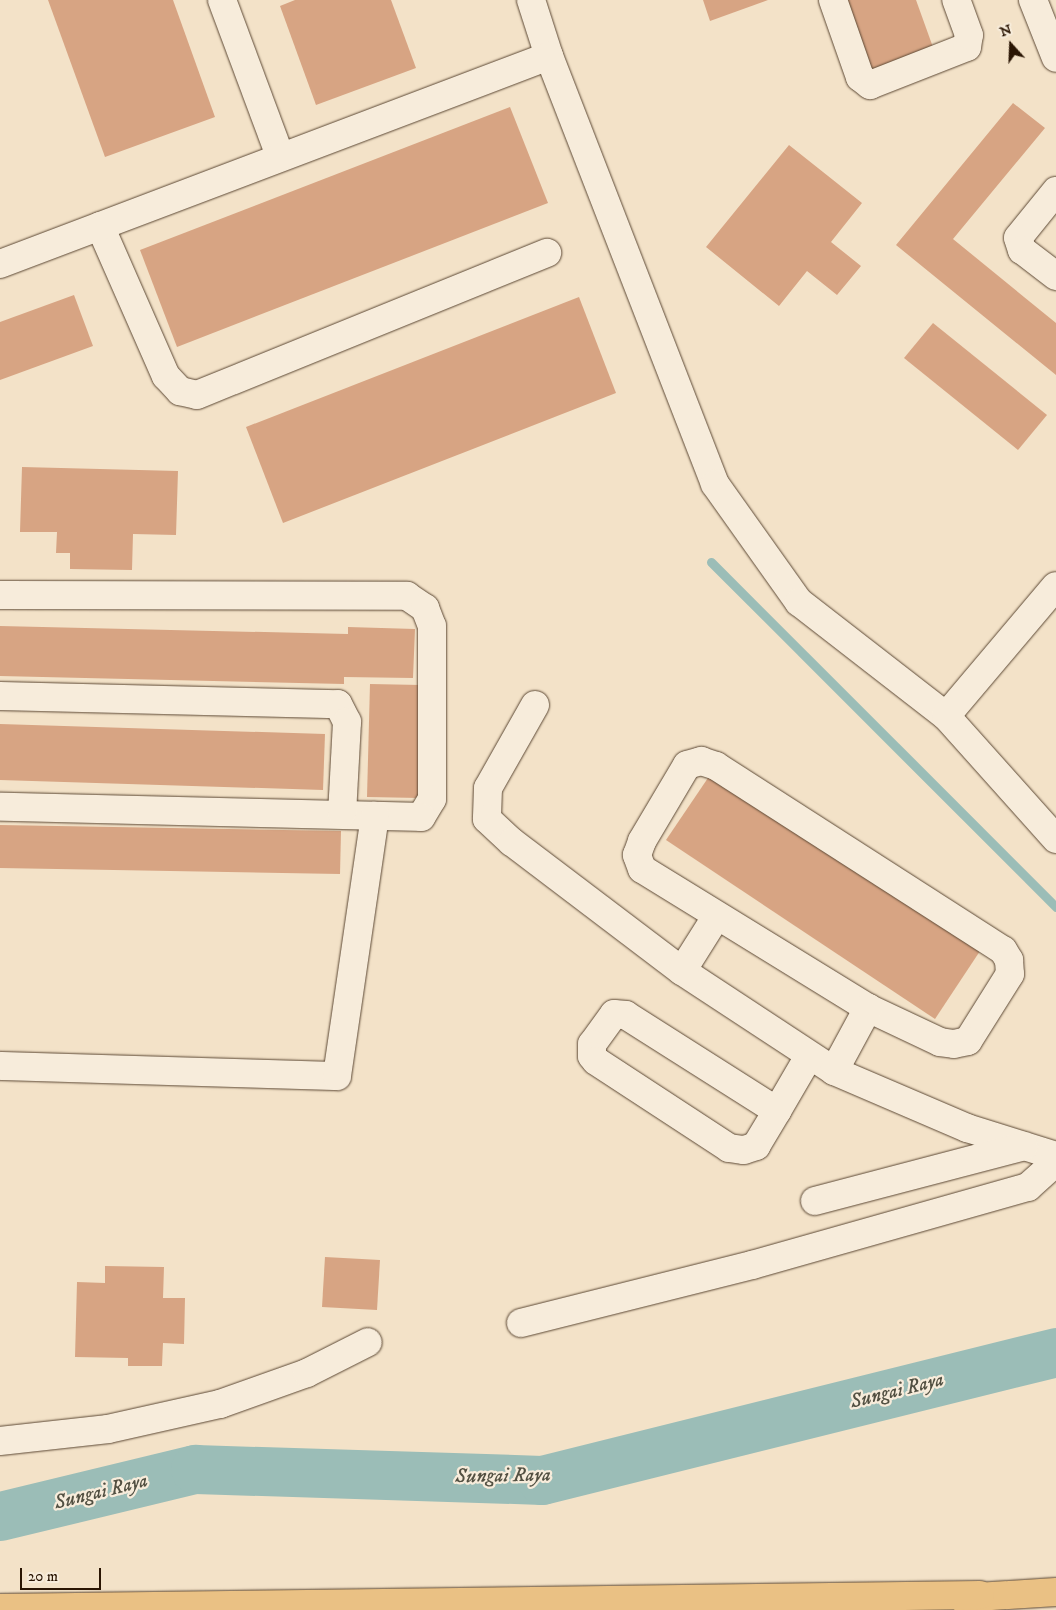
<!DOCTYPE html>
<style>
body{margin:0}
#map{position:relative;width:1056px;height:1610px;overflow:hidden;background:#f3e2c8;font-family:"IM FELL DW Pica",serif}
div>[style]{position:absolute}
.stream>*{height:9px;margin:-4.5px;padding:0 4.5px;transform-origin:4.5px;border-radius:4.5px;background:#9bbdb7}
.river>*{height:49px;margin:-24.5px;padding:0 24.5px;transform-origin:24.5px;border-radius:24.5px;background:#9bbdb7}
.building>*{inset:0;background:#d7a483}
.roads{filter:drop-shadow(0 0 1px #5c4834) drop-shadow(0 0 1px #5c4834)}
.minor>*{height:28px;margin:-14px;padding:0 14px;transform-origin:14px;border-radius:14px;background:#f7ecdb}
.highway>*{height:28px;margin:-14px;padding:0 14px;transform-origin:14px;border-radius:14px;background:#eac184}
span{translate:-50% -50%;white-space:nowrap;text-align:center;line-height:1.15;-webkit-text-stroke:4.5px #f7ecdb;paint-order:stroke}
.water-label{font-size:20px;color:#525042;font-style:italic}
.north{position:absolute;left:986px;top:20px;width:50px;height:50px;-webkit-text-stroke:4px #f7ecdb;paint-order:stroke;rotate:340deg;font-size:14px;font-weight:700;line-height:20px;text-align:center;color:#2a1503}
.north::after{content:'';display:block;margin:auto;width:18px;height:22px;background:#2a1503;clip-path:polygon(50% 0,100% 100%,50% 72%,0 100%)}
.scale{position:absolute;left:20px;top:1568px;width:81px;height:22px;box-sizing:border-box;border:2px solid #2a1503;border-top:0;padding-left:6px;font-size:15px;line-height:18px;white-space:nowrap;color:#2a1503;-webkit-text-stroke:4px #f7ecdb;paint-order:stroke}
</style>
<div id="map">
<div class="stream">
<i style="left:711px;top:562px;width:488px;rotate:45deg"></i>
</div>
<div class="river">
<i style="left:0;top:1516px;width:201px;rotate:-13.6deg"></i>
<i style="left:195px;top:1469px;width:347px;rotate:1.8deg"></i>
<i style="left:542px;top:1480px;width:530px;rotate:-13.98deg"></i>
</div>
<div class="building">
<i style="clip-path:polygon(48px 0,173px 0,215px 117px,105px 157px)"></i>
<i style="clip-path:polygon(295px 0,391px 0,416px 68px,316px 105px,280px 6px)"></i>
<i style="clip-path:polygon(703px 0,768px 0,710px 21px)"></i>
<i style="clip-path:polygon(828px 0,916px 0,939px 64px,861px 92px)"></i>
<i style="clip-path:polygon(1013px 103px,1045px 128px,953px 239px,1056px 323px,1056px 375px,896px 245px)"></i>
<i style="clip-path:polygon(510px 107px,548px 203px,177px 347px,140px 250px)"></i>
<i style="clip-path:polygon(789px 145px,862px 203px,831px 242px,861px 266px,837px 295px,807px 271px,779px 306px,706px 247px)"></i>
<i style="clip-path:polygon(74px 295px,93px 346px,0 380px,0 322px)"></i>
<i style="clip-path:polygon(579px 297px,616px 393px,283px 523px,246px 427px)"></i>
<i style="clip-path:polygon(933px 323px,1047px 415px,1018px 450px,904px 358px)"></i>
<i style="clip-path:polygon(22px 467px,178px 471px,176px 535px,133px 534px,132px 570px,70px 569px,70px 553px,56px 553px,57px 532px,20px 532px)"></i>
<i style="clip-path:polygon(0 626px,348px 634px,348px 627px,415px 629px,413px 678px,344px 677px,344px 684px,0 676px)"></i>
<i style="clip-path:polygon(370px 684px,421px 685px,419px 798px,367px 797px)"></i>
<i style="clip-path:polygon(0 724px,325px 734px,323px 790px,0 780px)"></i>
<i style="clip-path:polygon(712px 772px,980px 951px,935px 1019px,666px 840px)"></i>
<i style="clip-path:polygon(0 825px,341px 831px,340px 874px,0 868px)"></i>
<i style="clip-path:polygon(325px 1257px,380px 1260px,377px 1310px,322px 1307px)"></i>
<i style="clip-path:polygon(105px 1266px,164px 1267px,163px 1298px,185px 1298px,184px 1344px,163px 1343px,162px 1366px,128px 1366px,128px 1358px,75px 1357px,77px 1282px,105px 1283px)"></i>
</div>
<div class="roads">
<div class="minor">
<i style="left:222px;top:0;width:166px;rotate:69.6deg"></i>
<i style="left:531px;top:0;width:59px;rotate:72.2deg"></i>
<i style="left:549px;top:56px;width:459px;rotate:68.8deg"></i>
<i style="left:715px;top:484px;width:145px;rotate:54.6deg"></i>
<i style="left:799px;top:602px;width:186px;rotate:37.8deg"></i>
<i style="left:946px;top:716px;width:165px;rotate:48.2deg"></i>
<i style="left:833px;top:0;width:82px;rotate:70.7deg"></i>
<i style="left:860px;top:77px;width:13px;rotate:39deg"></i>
<i style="left:870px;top:85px;width:104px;rotate:-21.4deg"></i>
<i style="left:967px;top:47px;width:12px;rotate:-81deg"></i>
<i style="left:969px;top:35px;width:37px;rotate:-110deg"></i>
<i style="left:1033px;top:0;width:62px;rotate:68.4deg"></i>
<i style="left:1056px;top:191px;width:60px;rotate:129deg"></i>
<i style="left:1018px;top:238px;width:13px;rotate:72deg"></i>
<i style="left:1022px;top:250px;width:43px;rotate:37.4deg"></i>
<i style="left:100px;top:226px;width:164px;rotate:66.3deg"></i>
<i style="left:166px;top:376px;width:21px;rotate:47deg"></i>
<i style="left:180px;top:391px;width:17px;rotate:13deg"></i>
<i style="left:197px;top:395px;width:378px;rotate:-22.1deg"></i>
<i style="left:0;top:264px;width:587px;rotate:-20.75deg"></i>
<i style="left:0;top:595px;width:407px;rotate:0.1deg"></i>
<i style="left:407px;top:596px;width:22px;rotate:34deg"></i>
<i style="left:425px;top:608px;width:19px;rotate:69deg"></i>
<i style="left:432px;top:626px;width:173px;rotate:90deg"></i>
<i style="left:432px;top:799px;width:21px;rotate:121deg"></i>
<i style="left:421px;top:817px;width:421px;rotate:-178.6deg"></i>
<i style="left:0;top:696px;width:338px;rotate:1.4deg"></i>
<i style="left:338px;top:704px;width:20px;rotate:63deg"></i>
<i style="left:347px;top:722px;width:91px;rotate:93.1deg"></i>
<i style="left:535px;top:705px;width:95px;rotate:119.5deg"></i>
<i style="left:488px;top:788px;width:31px;rotate:92deg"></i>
<i style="left:487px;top:819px;width:34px;rotate:43deg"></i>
<i style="left:512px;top:842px;width:213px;rotate:37.2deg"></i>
<i style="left:682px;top:971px;width:182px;rotate:33.3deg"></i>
<i style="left:834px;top:1071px;width:145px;rotate:23.2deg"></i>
<i style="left:967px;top:1128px;width:93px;rotate:17.5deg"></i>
<i style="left:946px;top:716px;width:170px;rotate:-49.8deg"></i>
<i style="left:701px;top:761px;width:16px;rotate:18deg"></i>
<i style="left:716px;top:766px;width:341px;rotate:32.7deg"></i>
<i style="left:1003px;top:950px;width:12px;rotate:59deg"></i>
<i style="left:1009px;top:960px;width:14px;rotate:86deg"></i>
<i style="left:1010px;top:974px;width:79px;rotate:122.1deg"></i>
<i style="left:968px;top:1041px;width:14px;rotate:168deg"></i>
<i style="left:954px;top:1044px;width:14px;rotate:-172deg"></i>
<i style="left:940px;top:1042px;width:80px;rotate:-154.7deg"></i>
<i style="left:868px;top:1008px;width:265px;rotate:-148.4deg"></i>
<i style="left:642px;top:869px;width:15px;rotate:-110deg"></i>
<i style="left:637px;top:855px;width:15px;rotate:-70deg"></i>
<i style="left:642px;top:841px;width:88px;rotate:-59.4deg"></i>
<i style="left:687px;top:765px;width:15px;rotate:-16deg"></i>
<i style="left:682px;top:971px;width:64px;rotate:-57.8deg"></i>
<i style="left:0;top:1066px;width:337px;rotate:1.7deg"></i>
<i style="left:337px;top:1076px;width:263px;rotate:-81.7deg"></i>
<i style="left:834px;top:1071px;width:72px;rotate:-61.6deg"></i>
<i style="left:777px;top:1111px;width:179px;rotate:-147.6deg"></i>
<i style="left:626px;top:1015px;width:12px;rotate:-175deg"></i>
<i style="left:614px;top:1014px;width:37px;rotate:126deg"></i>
<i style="left:592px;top:1044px;width:12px;rotate:90deg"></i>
<i style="left:592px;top:1056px;width:6px;rotate:51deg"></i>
<i style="left:596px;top:1061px;width:159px;rotate:33.2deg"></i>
<i style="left:729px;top:1148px;width:15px;rotate:8deg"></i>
<i style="left:744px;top:1150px;width:13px;rotate:-18deg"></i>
<i style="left:756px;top:1146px;width:41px;rotate:-59deg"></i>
<i style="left:777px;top:1111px;width:64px;rotate:-59.8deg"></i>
<i style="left:815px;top:1201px;width:216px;rotate:-14.7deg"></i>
<i style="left:521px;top:1323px;width:238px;rotate:-14.1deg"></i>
<i style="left:752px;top:1265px;width:287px;rotate:-15.8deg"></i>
<i style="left:1028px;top:1187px;width:38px;rotate:-42deg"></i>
<i style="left:0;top:1441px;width:109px;rotate:-6.3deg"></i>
<i style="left:108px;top:1429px;width:115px;rotate:-12.6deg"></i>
<i style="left:220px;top:1404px;width:92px;rotate:-19.6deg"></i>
<i style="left:307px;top:1373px;width:68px;rotate:-26.9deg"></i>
</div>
<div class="highway">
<i style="left:962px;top:1598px;width:94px;rotate:-3.7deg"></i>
<i style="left:0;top:1608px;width:980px;rotate:-0.76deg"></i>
</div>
</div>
<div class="water-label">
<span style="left:897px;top:1391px;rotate:-14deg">Sungai Raya</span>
<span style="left:503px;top:1476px;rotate:-1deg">Sungai Raya</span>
<span style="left:101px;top:1492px;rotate:-14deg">Sungai Raya</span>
</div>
<div class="north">N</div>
<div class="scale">20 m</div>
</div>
